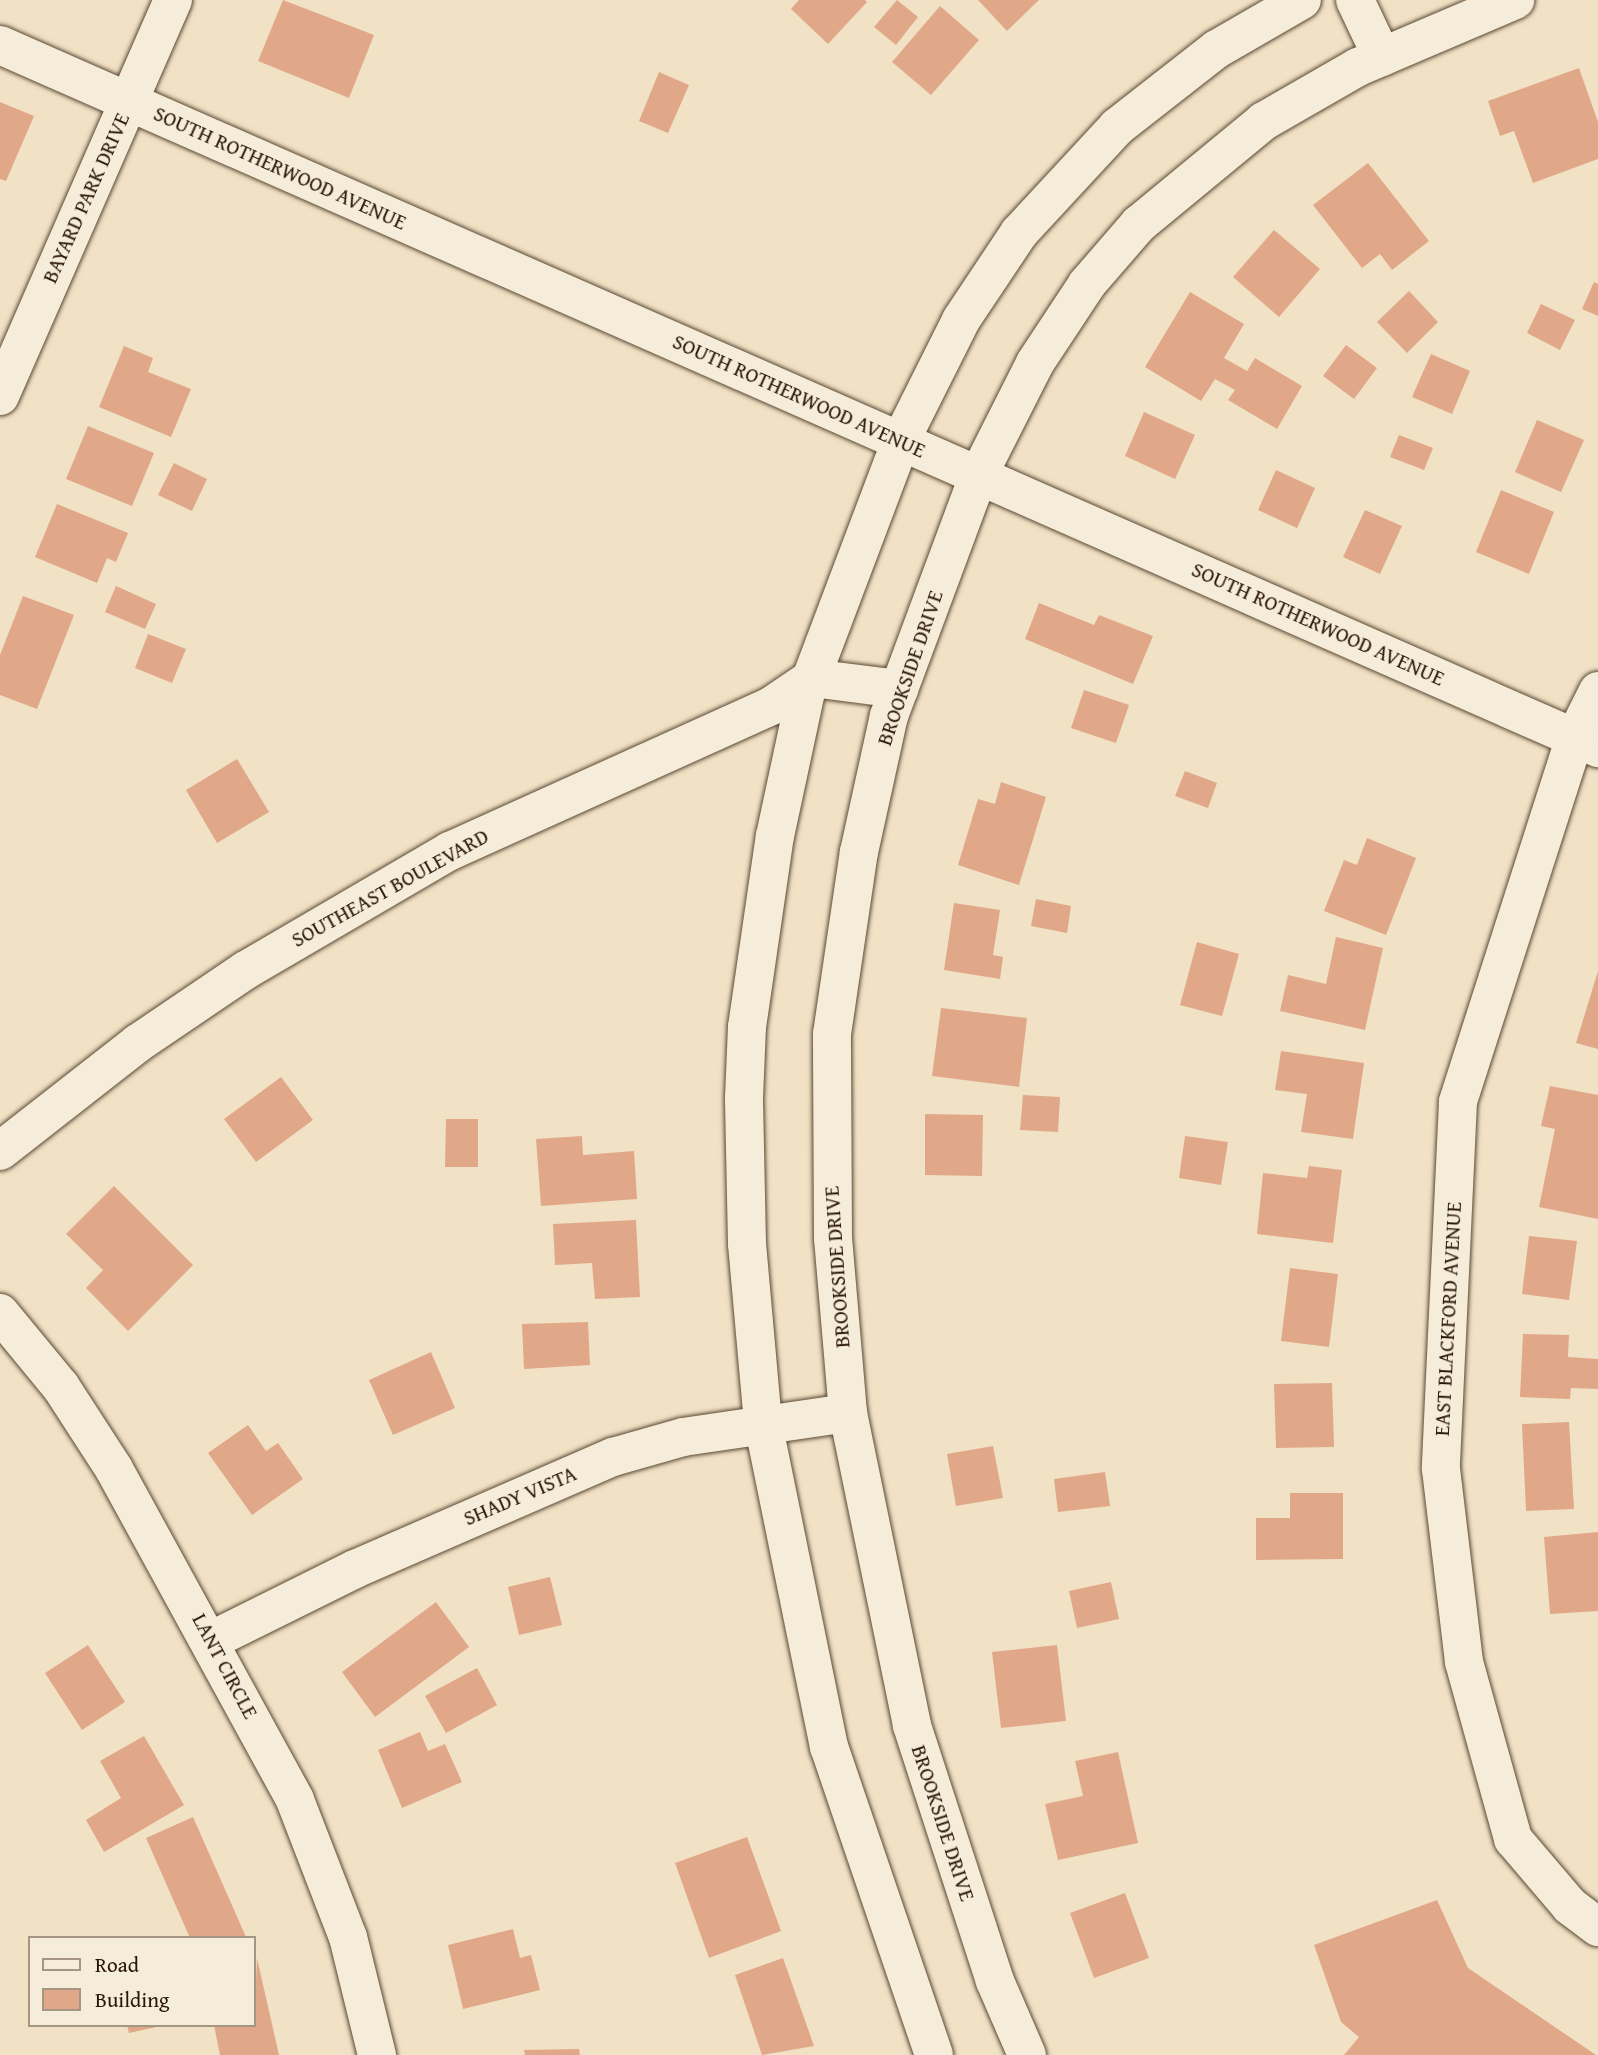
<!DOCTYPE html>
<style>
body{margin:0}
#map{position:relative;width:1598px;height:2055px;overflow:hidden;background:#f1e2c6;font-family:"Gentium Book Plus",serif}
div>[style]{position:absolute}
.building>*{inset:0;background:#e0a888}
.roads{filter:drop-shadow(0 0 2px #5a4932) drop-shadow(0 0 2px #5a4932)}
.minor>*{height:38px;margin:-19px;padding:0 19px;transform-origin:19px;border-radius:19px;background:#f6ecda}
span{translate:-50% -50%;white-space:nowrap;text-align:center;line-height:1.15;-webkit-text-stroke:5px #f6ecda;paint-order:stroke}
.street-label{font-size:21px;color:#281600}
.legend{position:absolute;left:28px;top:1936px;width:228px;height:91px;box-sizing:border-box;background:#f6ecda;border:2px solid #a49683;margin:0;padding:9px 12px;list-style:none;font-size:21px;color:#281600}
.legend li{display:flex;align-items:center;gap:14px;height:35px}
.legend b{width:35px;border:2px solid #a49683}
</style>
<div id="map">
<div class="building">
<i style="clip-path:polygon(283px 0,374px 35px,349px 98px,258px 61px)"></i>
<i style="clip-path:polygon(799px 0,865px 0,867px 2px,828px 44px,791px 9px)"></i>
<i style="clip-path:polygon(897px 0,918px 17px,896px 45px,874px 27px)"></i>
<i style="clip-path:polygon(978px 0,1039px 0,1007px 31px)"></i>
<i style="clip-path:polygon(940px 6px,979px 40px,931px 95px,892px 62px)"></i>
<i style="clip-path:polygon(1579px 68px,1598px 122px,1598px 159px,1533px 183px,1514px 131px,1500px 136px,1488px 101px)"></i>
<i style="clip-path:polygon(659px 72px,689px 85px,668px 133px,639px 121px)"></i>
<i style="clip-path:polygon(0 102px,34px 116px,6px 181px,0 179px)"></i>
<i style="clip-path:polygon(1368px 163px,1429px 241px,1392px 270px,1380px 254px,1362px 268px,1313px 205px)"></i>
<i style="clip-path:polygon(1274px 230px,1320px 269px,1279px 317px,1233px 277px)"></i>
<i style="clip-path:polygon(1594px 282px,1598px 284px,1598px 316px,1582px 309px)"></i>
<i style="clip-path:polygon(1409px 291px,1438px 322px,1407px 353px,1377px 322px)"></i>
<i style="clip-path:polygon(1190px 292px,1244px 324px,1224px 358px,1247px 371px,1255px 358px,1302px 386px,1277px 429px,1228px 400px,1235px 390px,1215px 379px,1201px 401px,1145px 367px)"></i>
<i style="clip-path:polygon(1541px 304px,1575px 320px,1560px 350px,1527px 333px)"></i>
<i style="clip-path:polygon(1346px 345px,1377px 368px,1354px 399px,1323px 376px)"></i>
<i style="clip-path:polygon(124px 346px,153px 358px,148px 372px,191px 389px,171px 437px,99px 407px)"></i>
<i style="clip-path:polygon(1431px 354px,1470px 371px,1452px 414px,1412px 397px)"></i>
<i style="clip-path:polygon(1144px 412px,1195px 435px,1175px 479px,1125px 456px)"></i>
<i style="clip-path:polygon(1537px 420px,1584px 440px,1561px 492px,1515px 472px)"></i>
<i style="clip-path:polygon(88px 426px,154px 453px,132px 506px,66px 479px)"></i>
<i style="clip-path:polygon(1399px 435px,1433px 448px,1424px 470px,1390px 457px)"></i>
<i style="clip-path:polygon(174px 463px,207px 479px,192px 511px,158px 495px)"></i>
<i style="clip-path:polygon(1276px 470px,1315px 488px,1297px 528px,1258px 510px)"></i>
<i style="clip-path:polygon(1501px 490px,1554px 512px,1529px 574px,1476px 552px)"></i>
<i style="clip-path:polygon(57px 504px,128px 533px,116px 562px,107px 558px,97px 583px,35px 557px)"></i>
<i style="clip-path:polygon(1365px 510px,1402px 526px,1380px 574px,1343px 557px)"></i>
<i style="clip-path:polygon(116px 586px,156px 604px,145px 629px,105px 612px)"></i>
<i style="clip-path:polygon(23px 596px,74px 615px,37px 709px,0 695px,0 655px)"></i>
<i style="clip-path:polygon(1039px 603px,1094px 625px,1099px 615px,1153px 636px,1133px 684px,1025px 639px)"></i>
<i style="clip-path:polygon(148px 634px,186px 649px,172px 683px,135px 668px)"></i>
<i style="clip-path:polygon(1084px 690px,1129px 705px,1116px 743px,1071px 728px)"></i>
<i style="clip-path:polygon(237px 759px,269px 812px,217px 843px,186px 790px)"></i>
<i style="clip-path:polygon(1185px 771px,1217px 783px,1208px 808px,1175px 796px)"></i>
<i style="clip-path:polygon(1001px 782px,1046px 797px,1019px 885px,958px 865px,978px 799px,995px 804px)"></i>
<i style="clip-path:polygon(1367px 838px,1416px 858px,1386px 935px,1324px 911px,1344px 860px,1357px 865px)"></i>
<i style="clip-path:polygon(1036px 899px,1071px 906px,1067px 933px,1031px 926px)"></i>
<i style="clip-path:polygon(954px 903px,1000px 910px,993px 955px,1003px 957px,1000px 979px,944px 970px)"></i>
<i style="clip-path:polygon(1336px 937px,1383px 948px,1365px 1030px,1280px 1011px,1288px 975px,1326px 984px)"></i>
<i style="clip-path:polygon(1197px 942px,1239px 954px,1222px 1016px,1180px 1005px)"></i>
<i style="clip-path:polygon(1598px 971px,1598px 1049px,1576px 1043px)"></i>
<i style="clip-path:polygon(941px 1008px,1027px 1018px,1019px 1087px,932px 1076px)"></i>
<i style="clip-path:polygon(1281px 1051px,1364px 1063px,1353px 1139px,1301px 1132px,1307px 1094px,1275px 1090px)"></i>
<i style="clip-path:polygon(281px 1077px,313px 1120px,256px 1162px,224px 1119px)"></i>
<i style="clip-path:polygon(1550px 1086px,1598px 1095px,1598px 1219px,1539px 1207px,1555px 1129px,1541px 1126px)"></i>
<i style="clip-path:polygon(1023px 1095px,1060px 1097px,1058px 1132px,1020px 1130px)"></i>
<i style="clip-path:polygon(925px 1114px,983px 1115px,982px 1176px,925px 1175px)"></i>
<i style="clip-path:polygon(446px 1119px,478px 1119px,478px 1167px,445px 1167px)"></i>
<i style="clip-path:polygon(582px 1136px,583px 1155px,634px 1151px,637px 1199px,541px 1206px,536px 1139px)"></i>
<i style="clip-path:polygon(1185px 1136px,1228px 1142px,1221px 1185px,1179px 1178px)"></i>
<i style="clip-path:polygon(1309px 1166px,1342px 1170px,1333px 1243px,1257px 1234px,1263px 1173px,1307px 1178px)"></i>
<i style="clip-path:polygon(114px 1186px,193px 1265px,128px 1331px,86px 1288px,103px 1270px,66px 1234px)"></i>
<i style="clip-path:polygon(636px 1220px,640px 1297px,595px 1299px,592px 1263px,555px 1265px,553px 1224px)"></i>
<i style="clip-path:polygon(1529px 1236px,1577px 1241px,1569px 1300px,1522px 1294px)"></i>
<i style="clip-path:polygon(1290px 1268px,1338px 1274px,1329px 1347px,1281px 1341px)"></i>
<i style="clip-path:polygon(588px 1322px,590px 1365px,524px 1369px,522px 1324px)"></i>
<i style="clip-path:polygon(1523px 1334px,1569px 1335px,1568px 1357px,1598px 1359px,1598px 1389px,1571px 1388px,1570px 1399px,1520px 1397px)"></i>
<i style="clip-path:polygon(431px 1352px,455px 1408px,393px 1435px,369px 1380px)"></i>
<i style="clip-path:polygon(1332px 1383px,1334px 1447px,1276px 1448px,1274px 1384px)"></i>
<i style="clip-path:polygon(1569px 1422px,1574px 1509px,1526px 1511px,1522px 1424px)"></i>
<i style="clip-path:polygon(248px 1425px,266px 1451px,278px 1443px,303px 1479px,252px 1515px,208px 1453px)"></i>
<i style="clip-path:polygon(993px 1446px,1003px 1498px,956px 1506px,947px 1454px)"></i>
<i style="clip-path:polygon(1105px 1472px,1110px 1506px,1058px 1512px,1054px 1479px)"></i>
<i style="clip-path:polygon(1290px 1493px,1343px 1493px,1343px 1559px,1256px 1560px,1256px 1518px,1290px 1518px)"></i>
<i style="clip-path:polygon(1598px 1532px,1598px 1611px,1550px 1614px,1544px 1537px)"></i>
<i style="clip-path:polygon(550px 1577px,562px 1625px,519px 1635px,508px 1587px)"></i>
<i style="clip-path:polygon(1111px 1582px,1119px 1619px,1077px 1628px,1069px 1591px)"></i>
<i style="clip-path:polygon(436px 1602px,469px 1647px,375px 1717px,342px 1672px)"></i>
<i style="clip-path:polygon(88px 1645px,125px 1702px,82px 1730px,45px 1673px)"></i>
<i style="clip-path:polygon(1057px 1645px,1066px 1721px,1001px 1728px,992px 1652px)"></i>
<i style="clip-path:polygon(477px 1668px,497px 1705px,446px 1733px,425px 1696px)"></i>
<i style="clip-path:polygon(420px 1732px,428px 1751px,445px 1744px,462px 1782px,402px 1808px,378px 1750px)"></i>
<i style="clip-path:polygon(144px 1736px,184px 1805px,104px 1852px,86px 1820px,121px 1798px,100px 1761px)"></i>
<i style="clip-path:polygon(1118px 1752px,1138px 1843px,1058px 1860px,1045px 1804px,1083px 1796px,1075px 1761px)"></i>
<i style="clip-path:polygon(193px 1817px,246px 1937px,244px 1938px,190px 1938px,146px 1838px)"></i>
<i style="clip-path:polygon(747px 1837px,781px 1931px,709px 1958px,675px 1863px)"></i>
<i style="clip-path:polygon(1125px 1893px,1149px 1958px,1094px 1978px,1070px 1913px)"></i>
<i style="clip-path:polygon(1437px 1900px,1468px 1968px,1596px 2055px,1344px 2055px,1359px 2037px,1341px 2022px,1314px 1945px)"></i>
<i style="clip-path:polygon(513px 1929px,520px 1958px,531px 1955px,540px 1990px,463px 2009px,448px 1945px)"></i>
<i style="clip-path:polygon(257px 1958px,279px 2055px,220px 2055px,214px 2025px,254px 2025px)"></i>
<i style="clip-path:polygon(783px 1958px,814px 2046px,762px 2055px,735px 1975px)"></i>
<i style="clip-path:polygon(127px 2025px,161px 2025px,161px 2026px,129px 2033px)"></i>
<i style="clip-path:polygon(579px 2049px,580px 2055px,525px 2055px,524px 2050px)"></i>
</div>
<div class="roads">
<div class="minor">
<i style="left:1355px;top:0;width:63px;rotate:64.7deg"></i>
<i style="left:0;top:45px;width:1746px;rotate:23.75deg"></i>
<i style="left:0;top:396px;width:432px;rotate:-66.4deg"></i>
<i style="left:1598px;top:691px;width:51px;rotate:116.6deg"></i>
<i style="left:1575px;top:737px;width:383px;rotate:107.8deg"></i>
<i style="left:1458px;top:1102px;width:367px;rotate:92.7deg"></i>
<i style="left:1441px;top:1469px;width:194px;rotate:83.2deg"></i>
<i style="left:1464px;top:1662px;width:184px;rotate:74.5deg"></i>
<i style="left:1513px;top:1839px;width:88px;rotate:49.6deg"></i>
<i style="left:1570px;top:1906px;width:35px;rotate:37deg"></i>
<i style="left:0;top:1151px;width:175px;rotate:-38deg"></i>
<i style="left:138px;top:1043px;width:130px;rotate:-34.1deg"></i>
<i style="left:246px;top:970px;width:236px;rotate:-30.3deg"></i>
<i style="left:450px;top:851px;width:352px;rotate:-24.3deg"></i>
<i style="left:771px;top:706px;width:50px;rotate:-34.3deg"></i>
<i style="left:812px;top:678px;width:88px;rotate:7.2deg"></i>
<i style="left:0;top:1313px;width:96px;rotate:50.5deg"></i>
<i style="left:61px;top:1387px;width:98px;rotate:57.1deg"></i>
<i style="left:114px;top:1469px;width:377px;rotate:61.3deg"></i>
<i style="left:295px;top:1800px;width:147px;rotate:68.9deg"></i>
<i style="left:348px;top:1937px;width:122px;rotate:76.2deg"></i>
<i style="left:212px;top:1640px;width:160px;rotate:-26.4deg"></i>
<i style="left:355px;top:1569px;width:281px;rotate:-23.5deg"></i>
<i style="left:613px;top:1457px;width:73px;rotate:-15.9deg"></i>
<i style="left:683px;top:1437px;width:167px;rotate:-8.3deg"></i>
<i style="left:934px;top:2055px;width:325px;rotate:-108.8deg"></i>
<i style="left:829px;top:1747px;width:331px;rotate:-101.5deg"></i>
<i style="left:763px;top:1423px;width:180px;rotate:-95.1deg"></i>
<i style="left:747px;top:1244px;width:146px;rotate:-91.2deg"></i>
<i style="left:744px;top:1098px;width:71px;rotate:-87.6deg"></i>
<i style="left:747px;top:1027px;width:193px;rotate:-81.7deg"></i>
<i style="left:775px;top:836px;width:147px;rotate:-77.9deg"></i>
<i style="left:806px;top:692px;width:269px;rotate:-69.3deg"></i>
<i style="left:901px;top:440px;width:134px;rotate:-63.4deg"></i>
<i style="left:961px;top:320px;width:105px;rotate:-56.3deg"></i>
<i style="left:1019px;top:233px;width:144px;rotate:-47.2deg"></i>
<i style="left:1117px;top:127px;width:127px;rotate:-38deg"></i>
<i style="left:1217px;top:49px;width:98px;rotate:-30deg"></i>
<i style="left:1027px;top:2055px;width:81px;rotate:-113.4deg"></i>
<i style="left:995px;top:1981px;width:269px;rotate:-108deg"></i>
<i style="left:912px;top:1725px;width:318px;rotate:-101.6deg"></i>
<i style="left:848px;top:1413px;width:175px;rotate:-94.9deg"></i>
<i style="left:833px;top:1239px;width:205px;rotate:-90.3deg"></i>
<i style="left:832px;top:1034px;width:184px;rotate:-81.6deg"></i>
<i style="left:859px;top:852px;width:139px;rotate:-77.6deg"></i>
<i style="left:889px;top:716px;width:258px;rotate:-69.6deg"></i>
<i style="left:979px;top:474px;width:124px;rotate:-63.2deg"></i>
<i style="left:1035px;top:363px;width:95px;rotate:-56.6deg"></i>
<i style="left:1087px;top:284px;width:79px;rotate:-49.1deg"></i>
<i style="left:1139px;top:224px;width:162px;rotate:-39.5deg"></i>
<i style="left:1264px;top:121px;width:108px;rotate:-29.9deg"></i>
<i style="left:1358px;top:67px;width:171px;rotate:-23.1deg"></i>
</div>
</div>
<div class="street-label">
<span style="left:280px;top:168px;rotate:24deg">SOUTH ROTHERWOOD AVENUE</span>
<span style="left:86px;top:198px;rotate:-66deg">BAYARD PARK DRIVE</span>
<span style="left:799px;top:396px;rotate:24deg">SOUTH ROTHERWOOD AVENUE</span>
<span style="left:1318px;top:624px;rotate:24deg">SOUTH ROTHERWOOD AVENUE</span>
<span style="left:910px;top:668px;rotate:-71deg">BROOKSIDE DRIVE</span>
<span style="left:390px;top:888px;rotate:-29deg">SOUTHEAST BOULEVARD</span>
<span style="left:837px;top:1267px;rotate:-94deg">BROOKSIDE DRIVE</span>
<span style="left:1448px;top:1319px;rotate:-87deg">EAST BLACKFORD AVENUE</span>
<span style="left:520px;top:1496px;rotate:-23deg">SHADY VISTA</span>
<span style="left:225px;top:1666px;rotate:62deg">LANT CIRCLE</span>
<span style="left:943px;top:1823px;rotate:72deg">BROOKSIDE DRIVE</span>
</div>
<ul class="legend">
<li><b style="height:9px;background:#f6ecda"></b>Road</li>
<li><b style="height:19px;background:#e0a888"></b>Building</li>
</ul>
</div>
